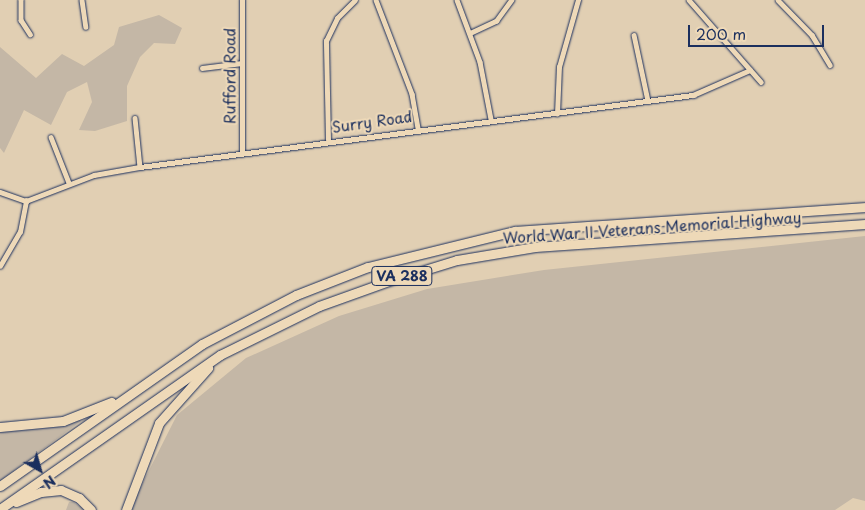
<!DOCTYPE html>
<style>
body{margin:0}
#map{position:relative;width:865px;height:510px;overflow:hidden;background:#e1cfb3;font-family:"Playpen Sans",sans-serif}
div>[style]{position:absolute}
.green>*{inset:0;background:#c4b7a6}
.roads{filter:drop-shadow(0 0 1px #1b2f5e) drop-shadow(0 0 1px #1b2f5e)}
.street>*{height:4.5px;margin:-2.25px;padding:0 2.25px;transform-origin:2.25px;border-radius:2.25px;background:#eed9b8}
.highway>*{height:9px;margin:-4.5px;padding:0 4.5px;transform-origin:4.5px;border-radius:4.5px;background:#eed9b8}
span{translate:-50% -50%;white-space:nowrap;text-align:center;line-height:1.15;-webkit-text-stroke:4px #eed9b8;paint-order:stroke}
.shield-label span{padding:1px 4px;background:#eed9b8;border:1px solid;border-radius:4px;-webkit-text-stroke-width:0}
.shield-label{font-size:14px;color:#1b2f5e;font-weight:700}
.street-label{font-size:15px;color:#1b2f5e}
.north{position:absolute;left:15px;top:445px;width:50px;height:50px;-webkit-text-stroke:4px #eed9b8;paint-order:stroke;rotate:142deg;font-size:14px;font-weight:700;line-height:20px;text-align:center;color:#1b2f5e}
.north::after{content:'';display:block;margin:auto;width:18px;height:22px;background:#1b2f5e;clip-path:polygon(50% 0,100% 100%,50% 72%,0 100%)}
.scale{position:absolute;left:688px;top:25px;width:136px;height:22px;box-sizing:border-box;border:2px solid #1b2f5e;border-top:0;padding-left:6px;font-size:15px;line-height:18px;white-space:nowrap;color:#1b2f5e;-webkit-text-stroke:4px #eed9b8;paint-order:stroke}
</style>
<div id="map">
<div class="green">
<i style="clip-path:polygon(159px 15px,182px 28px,175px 44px,154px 43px,140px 57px,127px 86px,127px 121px,95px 131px,79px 130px,92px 102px,87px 82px,67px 92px,51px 125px,24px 110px,4px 153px,0 148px,0 47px,36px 78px,62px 54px,84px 66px,114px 45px,119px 27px)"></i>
<i style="clip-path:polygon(865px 236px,865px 501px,853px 498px,835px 510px,129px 510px,177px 415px,246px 358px,339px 316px,427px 289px,544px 270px)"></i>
<i style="clip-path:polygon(80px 420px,81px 421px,0 481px,0 430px,36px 429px)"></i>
<i style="clip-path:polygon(69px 502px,73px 502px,86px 510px,66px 510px)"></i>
</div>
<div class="roads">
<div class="street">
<i style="left:21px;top:0;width:20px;rotate:90deg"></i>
<i style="left:21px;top:20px;width:17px;rotate:57deg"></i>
<i style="left:82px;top:0;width:27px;rotate:82deg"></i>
<i style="left:376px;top:0;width:101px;rotate:69deg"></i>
<i style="left:412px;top:94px;width:34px;rotate:80deg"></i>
<i style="left:457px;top:0;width:66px;rotate:69.6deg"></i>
<i style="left:480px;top:62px;width:58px;rotate:79.1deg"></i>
<i style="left:689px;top:0;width:109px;rotate:48.7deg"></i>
<i style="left:778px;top:0;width:49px;rotate:45.8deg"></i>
<i style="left:812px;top:35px;width:35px;rotate:59deg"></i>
<i style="left:470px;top:33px;width:29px;rotate:-25deg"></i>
<i style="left:496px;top:21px;width:26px;rotate:-54deg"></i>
<i style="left:634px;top:35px;width:67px;rotate:78deg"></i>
<i style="left:202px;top:68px;width:40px;rotate:-7.1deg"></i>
<i style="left:557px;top:114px;width:47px;rotate:-87.6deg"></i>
<i style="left:559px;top:67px;width:70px;rotate:-74.2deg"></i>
<i style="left:135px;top:118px;width:49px;rotate:84.2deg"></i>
<i style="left:51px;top:137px;width:49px;rotate:68.6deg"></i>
<i style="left:328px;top:140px;width:99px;rotate:-91.2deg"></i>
<i style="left:326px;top:41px;width:25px;rotate:-64deg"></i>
<i style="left:337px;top:18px;width:25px;rotate:-45deg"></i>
<i style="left:242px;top:153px;width:153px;rotate:-90deg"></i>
<i style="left:0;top:192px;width:28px;rotate:19deg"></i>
<i style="left:26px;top:201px;width:73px;rotate:-20.9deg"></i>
<i style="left:94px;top:175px;width:47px;rotate:-9.9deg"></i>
<i style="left:140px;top:167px;width:558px;rotate:-7.42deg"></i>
<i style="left:693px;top:95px;width:62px;rotate:-23.7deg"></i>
<i style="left:0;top:266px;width:39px;rotate:-60deg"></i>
<i style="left:20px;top:232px;width:32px;rotate:-79deg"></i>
</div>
<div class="highway">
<i style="left:0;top:427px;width:63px;rotate:-5.4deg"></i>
<i style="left:63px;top:421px;width:52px;rotate:-21.6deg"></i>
<i style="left:0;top:486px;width:247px;rotate:-35.1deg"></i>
<i style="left:202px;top:344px;width:106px;rotate:-27.5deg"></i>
<i style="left:296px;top:295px;width:77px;rotate:-21.3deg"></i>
<i style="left:368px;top:267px;width:151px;rotate:-13.8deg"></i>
<i style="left:515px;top:231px;width:351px;rotate:-3.9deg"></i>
<i style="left:16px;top:502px;width:27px;rotate:-22deg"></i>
<i style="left:41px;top:492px;width:20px;rotate:-6deg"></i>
<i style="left:61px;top:490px;width:20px;rotate:24deg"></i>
<i style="left:79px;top:498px;width:17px;rotate:45deg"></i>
<i style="left:0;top:509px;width:269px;rotate:-35deg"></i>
<i style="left:220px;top:355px;width:110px;rotate:-26.3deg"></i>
<i style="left:319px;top:306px;width:74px;rotate:-19.7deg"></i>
<i style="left:389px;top:281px;width:71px;rotate:-17.2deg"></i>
<i style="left:457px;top:260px;width:79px;rotate:-9.5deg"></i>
<i style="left:535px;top:247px;width:331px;rotate:-4deg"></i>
<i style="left:126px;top:510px;width:93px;rotate:-69.2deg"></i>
<i style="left:159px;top:423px;width:74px;rotate:-48.3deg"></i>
</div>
</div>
<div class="shield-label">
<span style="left:402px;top:276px">VA 288</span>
</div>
<div class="street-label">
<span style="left:229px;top:76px;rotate:-90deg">Rufford Road</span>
<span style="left:372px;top:121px;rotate:-8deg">Surry Road</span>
<span style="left:652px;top:227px;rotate:-4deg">World War II Veterans Memorial Highway</span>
</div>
<div class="north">N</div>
<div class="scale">200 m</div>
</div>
